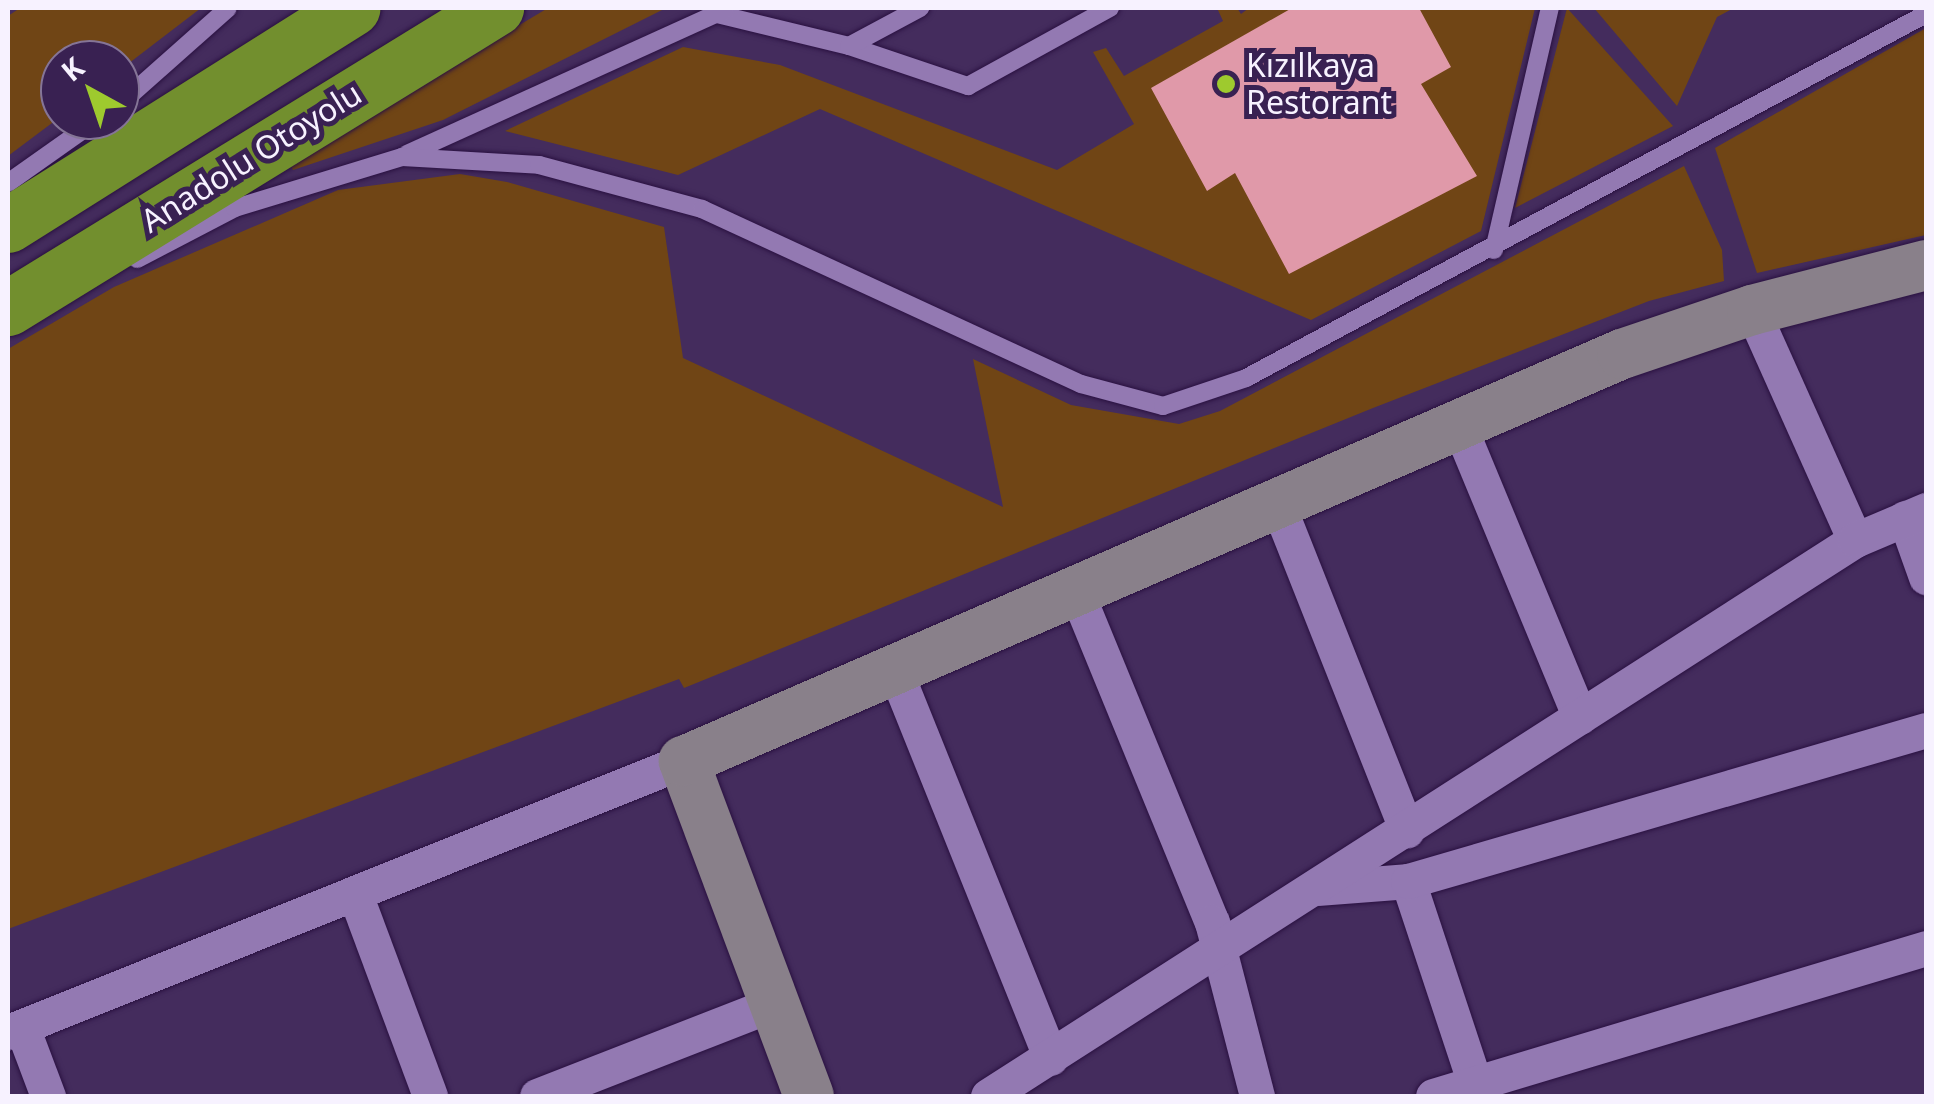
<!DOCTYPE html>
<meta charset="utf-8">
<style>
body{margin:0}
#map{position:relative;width:1934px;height:1104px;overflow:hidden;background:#442c5d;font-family:"Noto Sans",sans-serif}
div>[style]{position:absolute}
.green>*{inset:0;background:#704515}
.building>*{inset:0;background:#e099a9}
.roads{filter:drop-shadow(0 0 2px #2a1141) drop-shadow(0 0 2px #2a1141)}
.lane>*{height:18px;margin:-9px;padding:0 9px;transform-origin:9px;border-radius:9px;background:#9379b2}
.street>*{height:35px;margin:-17.5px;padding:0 17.5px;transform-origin:17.5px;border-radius:17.5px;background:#9379b2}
.secondary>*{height:50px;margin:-25px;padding:0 25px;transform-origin:25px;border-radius:25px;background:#89808a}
.highway>*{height:55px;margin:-27.5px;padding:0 27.5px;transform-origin:27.5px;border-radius:27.5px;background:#728f2e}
.dots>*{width:28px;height:28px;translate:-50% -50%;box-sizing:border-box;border:5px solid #392152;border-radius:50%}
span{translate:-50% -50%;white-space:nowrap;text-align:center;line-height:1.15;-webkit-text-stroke:10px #392152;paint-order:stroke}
.poi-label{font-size:32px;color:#f7f2ff}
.left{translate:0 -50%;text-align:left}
.street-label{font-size:32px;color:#f7f2ff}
.frame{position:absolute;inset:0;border:10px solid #f7f2ff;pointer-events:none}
.north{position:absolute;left:40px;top:40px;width:100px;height:100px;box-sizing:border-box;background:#392152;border:2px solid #857597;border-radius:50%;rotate:320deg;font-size:28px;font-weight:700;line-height:40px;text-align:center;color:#f7f2ff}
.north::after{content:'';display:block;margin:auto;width:35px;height:45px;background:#9eca2e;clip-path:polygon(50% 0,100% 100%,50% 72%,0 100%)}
</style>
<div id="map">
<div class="green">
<i style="clip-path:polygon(20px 8px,201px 8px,120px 70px,120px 60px,60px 60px,60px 117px,8px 156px,8px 16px)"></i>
<i style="clip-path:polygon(548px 8px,666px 8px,443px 120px,293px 170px,288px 162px)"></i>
<i style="clip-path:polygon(1217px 8px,1237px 8px,1241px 14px,1249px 8px,1535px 8px,1481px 231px,1311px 320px,820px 109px,678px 175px,505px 131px,683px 47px,780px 65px,1057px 170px,1134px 124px,1093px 52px,1106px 48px,1124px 76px,1223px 21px)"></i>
<i style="clip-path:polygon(1567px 8px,1673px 126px,1515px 208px)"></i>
<i style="clip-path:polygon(1594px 8px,1734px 8px,1717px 17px,1677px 106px)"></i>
<i style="clip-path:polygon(1926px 28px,1926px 235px,1757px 273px,1715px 148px)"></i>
<i style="clip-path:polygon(1684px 166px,1722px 250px,1724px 281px,1649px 301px,1373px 408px,684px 688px,679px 679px,8px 929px,8px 349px,114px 287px,338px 190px,460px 174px,507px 182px,664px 227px,683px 358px,1003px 507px,973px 359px,1071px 405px,1179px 424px,1220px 411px)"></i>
</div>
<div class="building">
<i style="clip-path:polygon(1292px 8px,1419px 8px,1451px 67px,1421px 84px,1477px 176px,1289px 274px,1235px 173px,1207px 191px,1151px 88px)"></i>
</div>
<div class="roads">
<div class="lane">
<i style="left:717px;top:14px;width:136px;rotate:13.6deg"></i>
<i style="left:849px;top:46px;width:126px;rotate:18.6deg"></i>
<i style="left:968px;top:86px;width:162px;rotate:-28.8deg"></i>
<i style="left:849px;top:46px;width:81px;rotate:-28.2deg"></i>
<i style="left:120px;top:104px;width:144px;rotate:-41.6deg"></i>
<i style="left:407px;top:154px;width:349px;rotate:-24.4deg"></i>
<i style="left:8px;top:183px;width:109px;rotate:-35.3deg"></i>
<i style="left:1494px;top:250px;width:248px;rotate:-77deg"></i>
<i style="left:137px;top:259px;width:110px;rotate:-27.5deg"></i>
<i style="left:235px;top:208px;width:175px;rotate:-17deg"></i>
<i style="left:402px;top:157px;width:137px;rotate:3.3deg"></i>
<i style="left:539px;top:165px;width:169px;rotate:15.1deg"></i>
<i style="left:702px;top:209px;width:417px;rotate:24.8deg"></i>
<i style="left:1081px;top:384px;width:85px;rotate:15deg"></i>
<i style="left:1163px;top:406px;width:88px;rotate:-18.6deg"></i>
<i style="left:1246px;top:378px;width:771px;rotate:-28.16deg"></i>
</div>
<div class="street">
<i style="left:1752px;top:310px;width:252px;rotate:65.9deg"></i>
<i style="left:1458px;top:423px;width:318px;rotate:67.5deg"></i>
<i style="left:1278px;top:505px;width:350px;rotate:68.4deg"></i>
<i style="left:1905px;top:518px;width:63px;rotate:70.4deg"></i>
<i style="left:1076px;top:591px;width:358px;rotate:67.7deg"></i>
<i style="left:1212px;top:922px;width:180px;rotate:75.5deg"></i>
<i style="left:894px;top:668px;width:420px;rotate:68.1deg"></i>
<i style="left:1408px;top:881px;width:226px;rotate:71.7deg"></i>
<i style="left:1318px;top:888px;width:90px;rotate:-4.4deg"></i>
<i style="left:1408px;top:881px;width:540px;rotate:-16.25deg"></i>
<i style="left:355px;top:894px;width:215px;rotate:69.6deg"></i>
<i style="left:22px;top:1027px;width:74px;rotate:69.4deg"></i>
<i style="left:8px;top:1032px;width:728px;rotate:-21.85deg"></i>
<i style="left:537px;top:1096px;width:256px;rotate:-21.3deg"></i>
<i style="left:988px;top:1096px;width:1030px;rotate:-32.67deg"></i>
<i style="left:1855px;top:540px;width:77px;rotate:-22.9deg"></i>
<i style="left:1433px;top:1096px;width:515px;rotate:-16.71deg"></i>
</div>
<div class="secondary">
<i style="left:809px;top:1096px;width:358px;rotate:-110.5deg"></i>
<i style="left:684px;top:761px;width:1022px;rotate:-23.46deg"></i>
<i style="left:1622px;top:354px;width:137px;rotate:-18.7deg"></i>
<i style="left:1752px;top:310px;width:180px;rotate:-14.5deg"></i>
</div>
<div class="highway">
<i style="left:8px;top:225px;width:407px;rotate:-32.2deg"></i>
<i style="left:8px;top:308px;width:573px;rotate:-31.58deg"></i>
</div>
</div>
<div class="dots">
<i style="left:1226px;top:84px;background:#9eca2e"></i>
</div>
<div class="poi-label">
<span class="left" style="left:1246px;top:84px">Kızılkaya<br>Restorant</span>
</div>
<div class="street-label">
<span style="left:251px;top:157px;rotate:-32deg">Anadolu Otoyolu</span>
</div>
<div class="frame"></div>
<div class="north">K</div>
</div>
